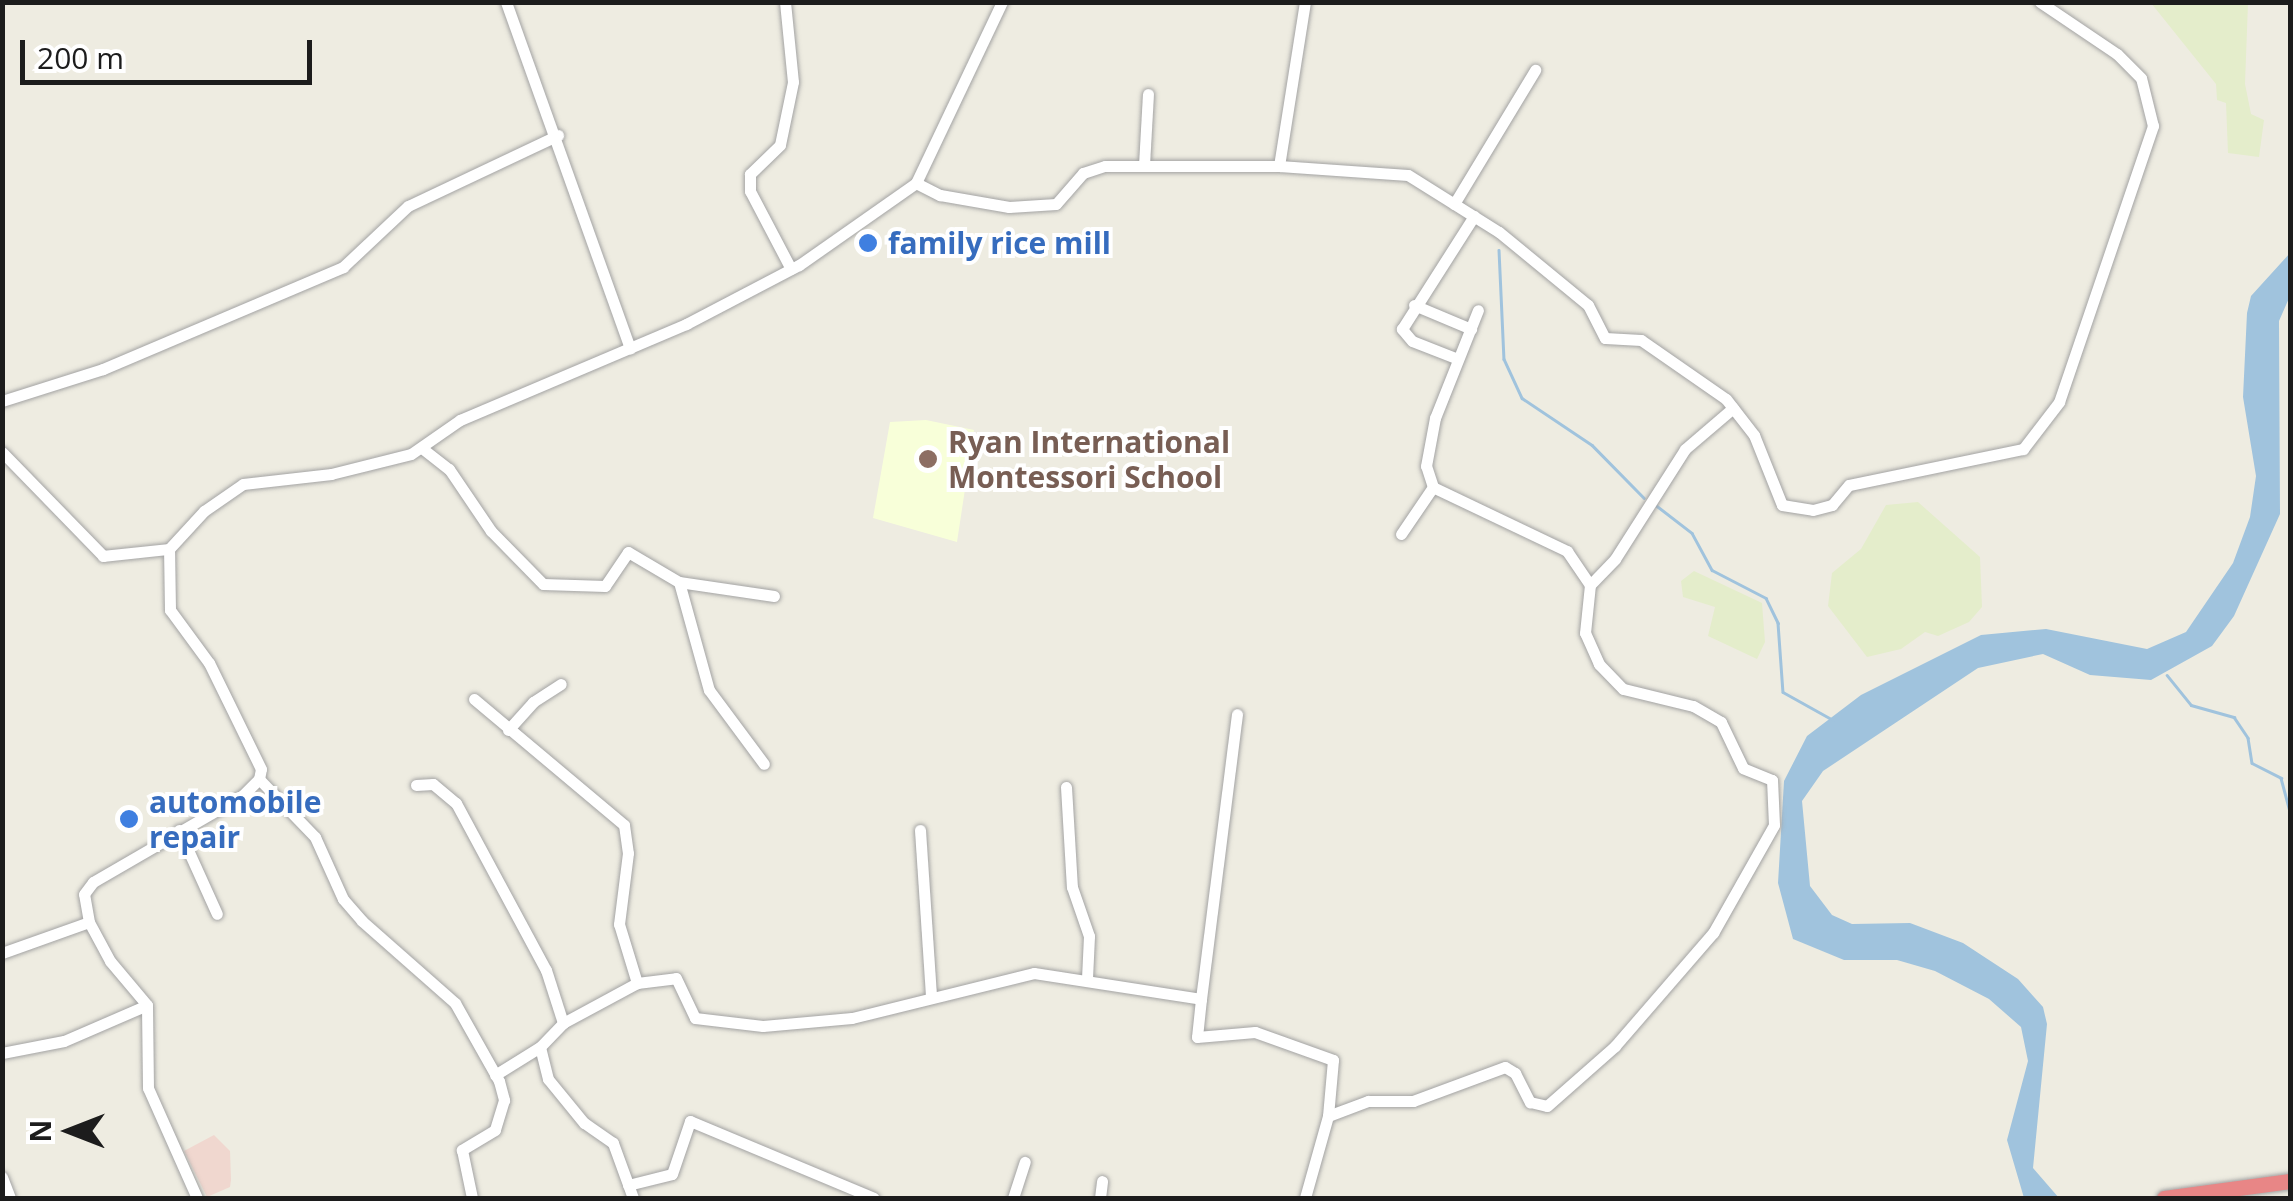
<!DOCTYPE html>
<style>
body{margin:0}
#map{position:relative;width:2293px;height:1201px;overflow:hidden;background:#eeece1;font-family:"Open Sans",sans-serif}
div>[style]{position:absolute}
.commercial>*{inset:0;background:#f0d7cf}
.education>*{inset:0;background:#f8ffd9}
.farmland>*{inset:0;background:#e4edcb}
.water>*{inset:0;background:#a0c3dd}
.stream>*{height:2.5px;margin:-1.25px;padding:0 1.25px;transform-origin:1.25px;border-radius:1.25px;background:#a0c3dd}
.roads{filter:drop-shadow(0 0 2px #a3a3a3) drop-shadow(0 0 2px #a3a3a3)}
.minor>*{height:11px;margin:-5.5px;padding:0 5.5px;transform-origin:5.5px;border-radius:5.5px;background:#fff}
.highway>*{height:15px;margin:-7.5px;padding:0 7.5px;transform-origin:7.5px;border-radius:7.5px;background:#e88686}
.dots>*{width:28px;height:28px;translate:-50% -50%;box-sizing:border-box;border:5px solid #fff;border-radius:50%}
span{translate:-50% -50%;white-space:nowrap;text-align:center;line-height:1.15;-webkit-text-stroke:8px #fff;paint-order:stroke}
.shop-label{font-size:30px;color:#366cbe;font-weight:700}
.left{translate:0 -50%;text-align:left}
.education-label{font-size:30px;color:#785e54;font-weight:700}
.frame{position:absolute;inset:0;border:5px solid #1c1c1c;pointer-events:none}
.north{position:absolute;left:20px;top:1081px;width:100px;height:100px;-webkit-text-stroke:8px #fff;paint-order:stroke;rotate:270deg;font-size:28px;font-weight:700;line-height:40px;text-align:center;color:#1c1c1c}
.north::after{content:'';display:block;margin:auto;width:35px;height:45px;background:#1c1c1c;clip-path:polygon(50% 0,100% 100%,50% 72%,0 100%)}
.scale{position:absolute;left:20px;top:40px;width:292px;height:45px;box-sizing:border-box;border:5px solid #1c1c1c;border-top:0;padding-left:12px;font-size:30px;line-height:35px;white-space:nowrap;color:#1c1c1c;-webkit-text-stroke:8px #fff;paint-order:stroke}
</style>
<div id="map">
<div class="commercial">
<i style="clip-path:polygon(214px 1135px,230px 1151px,231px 1180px,230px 1187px,207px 1197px,184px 1151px)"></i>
</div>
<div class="education">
<i style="clip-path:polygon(926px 420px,974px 430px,957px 542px,873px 518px,890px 422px)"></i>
</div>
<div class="farmland">
<i style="clip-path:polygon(2151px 3px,2248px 3px,2245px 84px,2251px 114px,2264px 120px,2259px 157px,2228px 153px,2226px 103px,2217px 100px,2216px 84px)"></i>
<i style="clip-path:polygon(1918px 502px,1980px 557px,1982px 607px,1969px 622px,1938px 636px,1925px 632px,1901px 649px,1867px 657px,1828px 606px,1832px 573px,1861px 549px,1886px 505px)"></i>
<i style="clip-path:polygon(1694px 571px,1762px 603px,1765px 642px,1757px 659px,1708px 636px,1715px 607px,1683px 597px,1681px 581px)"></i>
</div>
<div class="water">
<i style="clip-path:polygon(2290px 253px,2290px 296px,2279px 321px,2280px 514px,2234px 616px,2212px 646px,2151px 680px,2090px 675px,2043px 654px,1978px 668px,1823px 771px,1802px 801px,1810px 886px,1832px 915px,1852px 924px,1910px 923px,1963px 943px,2018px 979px,2043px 1007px,2047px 1024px,2033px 1168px,2059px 1198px,2024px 1198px,2007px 1140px,2028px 1061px,2021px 1027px,1989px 999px,1935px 971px,1897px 960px,1844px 960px,1793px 939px,1778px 883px,1784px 781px,1807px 736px,1861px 695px,1981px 635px,2046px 629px,2147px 649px,2186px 632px,2233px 563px,2250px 517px,2256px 476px,2243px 397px,2247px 313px,2251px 296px)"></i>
</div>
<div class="stream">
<i style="left:1499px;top:250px;width:109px;rotate:87.4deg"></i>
<i style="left:1504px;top:359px;width:43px;rotate:65.2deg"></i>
<i style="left:1522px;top:398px;width:84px;rotate:33.9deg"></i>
<i style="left:1592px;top:445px;width:74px;rotate:45.5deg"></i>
<i style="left:1657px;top:506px;width:44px;rotate:37.6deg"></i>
<i style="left:1692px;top:533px;width:42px;rotate:61.6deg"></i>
<i style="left:1712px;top:570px;width:61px;rotate:27.4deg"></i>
<i style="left:1766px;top:598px;width:28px;rotate:64deg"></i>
<i style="left:1778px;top:623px;width:69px;rotate:85.9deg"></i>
<i style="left:1783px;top:692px;width:57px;rotate:29.2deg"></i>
<i style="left:2167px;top:675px;width:38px;rotate:51deg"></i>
<i style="left:2191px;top:705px;width:45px;rotate:15.6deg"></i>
<i style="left:2234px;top:717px;width:25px;rotate:56deg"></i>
<i style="left:2248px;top:738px;width:25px;rotate:81deg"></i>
<i style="left:2252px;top:763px;width:33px;rotate:27deg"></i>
<i style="left:2281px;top:778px;width:35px;rotate:75deg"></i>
</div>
<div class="roads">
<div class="minor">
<i style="left:506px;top:2px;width:368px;rotate:70.3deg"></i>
<i style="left:785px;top:2px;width:80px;rotate:84.3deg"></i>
<i style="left:793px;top:82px;width:64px;rotate:101.7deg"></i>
<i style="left:780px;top:145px;width:42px;rotate:136deg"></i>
<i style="left:750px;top:174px;width:17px;rotate:90deg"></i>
<i style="left:750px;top:191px;width:88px;rotate:62.3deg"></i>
<i style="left:1144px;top:165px;width:71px;rotate:-86.8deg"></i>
<i style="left:1279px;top:166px;width:166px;rotate:-81deg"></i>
<i style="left:916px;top:183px;width:27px;rotate:27deg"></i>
<i style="left:940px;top:195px;width:70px;rotate:9.9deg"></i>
<i style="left:1009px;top:207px;width:47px;rotate:-3.7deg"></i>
<i style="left:1056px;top:204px;width:41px;rotate:-48.9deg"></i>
<i style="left:1083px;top:173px;width:23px;rotate:-18deg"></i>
<i style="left:1105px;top:166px;width:174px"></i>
<i style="left:1279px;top:166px;width:129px;rotate:4deg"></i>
<i style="left:1408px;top:175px;width:107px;rotate:32.1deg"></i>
<i style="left:1499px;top:232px;width:115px;rotate:39.4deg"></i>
<i style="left:1588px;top:305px;width:37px;rotate:63deg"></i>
<i style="left:1605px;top:338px;width:36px;rotate:3deg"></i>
<i style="left:1641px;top:340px;width:103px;rotate:34.8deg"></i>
<i style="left:1726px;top:399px;width:46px;rotate:52.1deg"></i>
<i style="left:1754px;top:435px;width:75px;rotate:68.2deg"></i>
<i style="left:1782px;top:505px;width:31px;rotate:9deg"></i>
<i style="left:1813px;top:510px;width:20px;rotate:-15deg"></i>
<i style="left:1832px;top:505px;width:26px;rotate:-50deg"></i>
<i style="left:1849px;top:485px;width:178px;rotate:-11.7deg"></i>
<i style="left:2023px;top:449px;width:59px;rotate:-52.5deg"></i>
<i style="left:2059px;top:402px;width:292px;rotate:-71.2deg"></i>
<i style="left:2153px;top:126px;width:49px;rotate:-104deg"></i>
<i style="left:2141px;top:78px;width:34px;rotate:-135deg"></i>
<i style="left:2117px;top:54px;width:93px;rotate:-146deg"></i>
<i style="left:1454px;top:204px;width:157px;rotate:-58.8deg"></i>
<i style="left:1414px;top:305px;width:62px;rotate:22.8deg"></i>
<i style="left:1458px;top:359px;width:49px;rotate:-158.6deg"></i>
<i style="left:1412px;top:341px;width:16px;rotate:-130deg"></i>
<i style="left:1402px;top:329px;width:134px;rotate:-57.5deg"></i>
<i style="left:2px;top:401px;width:106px;rotate:-17.6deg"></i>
<i style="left:103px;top:369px;width:261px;rotate:-23deg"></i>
<i style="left:343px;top:267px;width:89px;rotate:-43.2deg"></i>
<i style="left:408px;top:206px;width:166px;rotate:-25.3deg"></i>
<i style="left:423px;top:449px;width:33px;rotate:38deg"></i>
<i style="left:449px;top:469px;width:75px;rotate:55.9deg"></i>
<i style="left:491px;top:531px;width:74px;rotate:45.5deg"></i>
<i style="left:543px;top:584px;width:62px;rotate:1.8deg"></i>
<i style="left:605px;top:586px;width:41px;rotate:-55.9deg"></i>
<i style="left:628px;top:552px;width:59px;rotate:30.5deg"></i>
<i style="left:679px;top:582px;width:96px;rotate:8.4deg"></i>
<i style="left:2px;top:452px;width:145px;rotate:45.8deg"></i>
<i style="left:103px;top:556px;width:66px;rotate:-6.1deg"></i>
<i style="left:1401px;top:534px;width:57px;rotate:-55.8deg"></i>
<i style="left:1433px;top:487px;width:22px;rotate:-108deg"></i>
<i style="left:1426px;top:466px;width:49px;rotate:-79.4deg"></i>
<i style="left:1435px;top:418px;width:116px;rotate:-68.3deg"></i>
<i style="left:679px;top:582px;width:112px;rotate:74.5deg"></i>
<i style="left:709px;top:690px;width:92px;rotate:53.4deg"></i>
<i style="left:1590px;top:585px;width:36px;rotate:-46deg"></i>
<i style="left:1615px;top:559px;width:130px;rotate:-57.5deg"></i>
<i style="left:1685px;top:449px;width:63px;rotate:-40.5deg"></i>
<i style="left:474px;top:699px;width:196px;rotate:40deg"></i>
<i style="left:624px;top:825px;width:28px;rotate:82deg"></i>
<i style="left:628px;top:853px;width:72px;rotate:97.2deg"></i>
<i style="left:619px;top:924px;width:62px;rotate:73deg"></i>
<i style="left:508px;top:730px;width:38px;rotate:-48deg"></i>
<i style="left:533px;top:702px;width:33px;rotate:-33deg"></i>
<i style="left:259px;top:779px;width:81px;rotate:46deg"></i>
<i style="left:315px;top:837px;width:68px;rotate:65.7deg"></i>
<i style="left:343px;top:899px;width:29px;rotate:49deg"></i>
<i style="left:362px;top:921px;width:124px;rotate:41.4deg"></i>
<i style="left:455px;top:1003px;width:90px;rotate:60.6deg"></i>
<i style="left:499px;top:1081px;width:20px;rotate:75deg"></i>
<i style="left:504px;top:1100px;width:31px;rotate:107deg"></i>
<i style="left:495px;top:1130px;width:39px;rotate:149deg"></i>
<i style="left:462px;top:1150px;width:49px;rotate:78.2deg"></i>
<i style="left:416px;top:785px;width:17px;rotate:-3deg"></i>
<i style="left:433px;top:784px;width:30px;rotate:40deg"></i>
<i style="left:456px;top:803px;width:190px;rotate:61.7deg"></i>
<i style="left:546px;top:970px;width:56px;rotate:72.2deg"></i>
<i style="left:1066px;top:787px;width:100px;rotate:86.6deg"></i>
<i style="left:1072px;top:887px;width:52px;rotate:70.9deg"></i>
<i style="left:1089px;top:936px;width:42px;rotate:92.7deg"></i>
<i style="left:179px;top:830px;width:92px;rotate:65.7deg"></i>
<i style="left:920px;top:830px;width:164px;rotate:86.2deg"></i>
<i style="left:2px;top:953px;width:92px;rotate:-19.6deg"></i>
<i style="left:1201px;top:999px;width:287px;rotate:-82.8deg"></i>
<i style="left:2px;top:1053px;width:63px;rotate:-11deg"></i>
<i style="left:64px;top:1041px;width:90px;rotate:-23.4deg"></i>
<i style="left:495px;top:1075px;width:53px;rotate:-31.9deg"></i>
<i style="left:1328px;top:1116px;width:43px;rotate:-20.6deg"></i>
<i style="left:1368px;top:1101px;width:45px"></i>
<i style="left:1413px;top:1101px;width:98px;rotate:-20.3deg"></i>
<i style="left:1505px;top:1067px;width:12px;rotate:31deg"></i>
<i style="left:1515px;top:1073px;width:33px;rotate:63deg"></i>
<i style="left:1530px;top:1102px;width:17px;rotate:13deg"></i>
<i style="left:1547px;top:1106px;width:91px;rotate:-41.4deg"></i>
<i style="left:1615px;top:1046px;width:150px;rotate:-49.1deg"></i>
<i style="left:1713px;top:933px;width:124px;rotate:-60.5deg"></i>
<i style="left:1774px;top:825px;width:45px;rotate:-92.5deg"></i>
<i style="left:1772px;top:780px;width:31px;rotate:-158deg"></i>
<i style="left:1743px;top:768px;width:51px;rotate:-115.6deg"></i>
<i style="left:1721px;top:722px;width:32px;rotate:-150deg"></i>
<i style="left:1693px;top:706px;width:72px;rotate:-166.3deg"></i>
<i style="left:1623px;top:689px;width:35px;rotate:-134deg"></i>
<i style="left:1599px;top:664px;width:34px;rotate:-114deg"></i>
<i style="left:1585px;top:633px;width:48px;rotate:-84.1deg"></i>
<i style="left:1590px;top:585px;width:41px;rotate:-124.1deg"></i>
<i style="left:1567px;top:551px;width:148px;rotate:-154.5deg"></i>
<i style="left:2px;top:1177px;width:22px;rotate:69deg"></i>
<i style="left:628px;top:1185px;width:45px;rotate:-14deg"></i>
<i style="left:672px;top:1174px;width:56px;rotate:-71.2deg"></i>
<i style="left:690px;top:1121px;width:199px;rotate:22.7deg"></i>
<i style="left:197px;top:1198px;width:120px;rotate:-114deg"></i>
<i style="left:148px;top:1088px;width:83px;rotate:-90.7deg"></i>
<i style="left:147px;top:1005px;width:57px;rotate:-130.1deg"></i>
<i style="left:110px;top:961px;width:44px;rotate:-118.3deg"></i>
<i style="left:89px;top:922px;width:28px;rotate:-100deg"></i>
<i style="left:84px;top:894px;width:15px;rotate:-53deg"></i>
<i style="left:93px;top:882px;width:173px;rotate:-30.1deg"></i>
<i style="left:243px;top:795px;width:23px;rotate:-45deg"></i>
<i style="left:259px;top:779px;width:10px;rotate:-79deg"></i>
<i style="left:261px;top:769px;width:118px;rotate:-116.1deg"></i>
<i style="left:209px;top:663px;width:66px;rotate:-126.3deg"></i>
<i style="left:170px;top:610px;width:61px;rotate:-90.9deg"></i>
<i style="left:169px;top:549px;width:52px;rotate:-47.4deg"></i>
<i style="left:204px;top:511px;width:47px;rotate:-34.7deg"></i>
<i style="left:243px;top:484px;width:89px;rotate:-6.5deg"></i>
<i style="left:331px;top:474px;width:82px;rotate:-14deg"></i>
<i style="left:411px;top:454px;width:60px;rotate:-34.8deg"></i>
<i style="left:460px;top:420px;width:246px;rotate:-23deg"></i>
<i style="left:686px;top:324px;width:127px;rotate:-27.6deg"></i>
<i style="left:799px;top:265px;width:143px;rotate:-35deg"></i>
<i style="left:916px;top:183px;width:200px;rotate:-64.6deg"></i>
<i style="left:633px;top:1198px;width:59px;rotate:-110deg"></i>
<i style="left:613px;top:1143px;width:35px;rotate:-145deg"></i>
<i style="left:584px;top:1123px;width:57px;rotate:-129.3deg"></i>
<i style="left:548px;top:1079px;width:33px;rotate:-104deg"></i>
<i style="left:540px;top:1047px;width:33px;rotate:-46deg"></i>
<i style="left:563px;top:1023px;width:84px;rotate:-28.4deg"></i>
<i style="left:637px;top:983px;width:39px;rotate:-7deg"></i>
<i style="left:676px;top:978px;width:44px;rotate:64.6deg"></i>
<i style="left:695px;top:1018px;width:68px;rotate:6.7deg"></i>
<i style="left:763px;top:1026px;width:89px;rotate:-5.1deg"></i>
<i style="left:852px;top:1018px;width:187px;rotate:-13.9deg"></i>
<i style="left:1034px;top:973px;width:169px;rotate:8.8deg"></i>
<i style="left:1201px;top:999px;width:38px;rotate:96deg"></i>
<i style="left:1197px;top:1037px;width:58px;rotate:-4.9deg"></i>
<i style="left:1255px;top:1032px;width:83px;rotate:19.7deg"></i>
<i style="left:1333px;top:1060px;width:56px;rotate:95.1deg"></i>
<i style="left:1328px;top:1116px;width:85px;rotate:105.7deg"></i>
<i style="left:1013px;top:1198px;width:38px;rotate:-72deg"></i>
<i style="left:1100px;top:1198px;width:17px;rotate:-83deg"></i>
</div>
<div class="highway">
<i style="left:2164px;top:1198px;width:127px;rotate:-7.7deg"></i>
</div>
</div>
<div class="dots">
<i style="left:868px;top:243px;background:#3f7fe0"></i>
<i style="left:928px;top:459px;background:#8d6e63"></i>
<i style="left:129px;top:819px;background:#3f7fe0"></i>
</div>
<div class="shop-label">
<span class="left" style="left:888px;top:243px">family rice mill</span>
<span class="left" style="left:149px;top:819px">automobile<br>repair</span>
</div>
<div class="education-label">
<span class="left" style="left:948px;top:459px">Ryan International<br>Montessori School</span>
</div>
<div class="frame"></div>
<div class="north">N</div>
<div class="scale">200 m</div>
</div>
